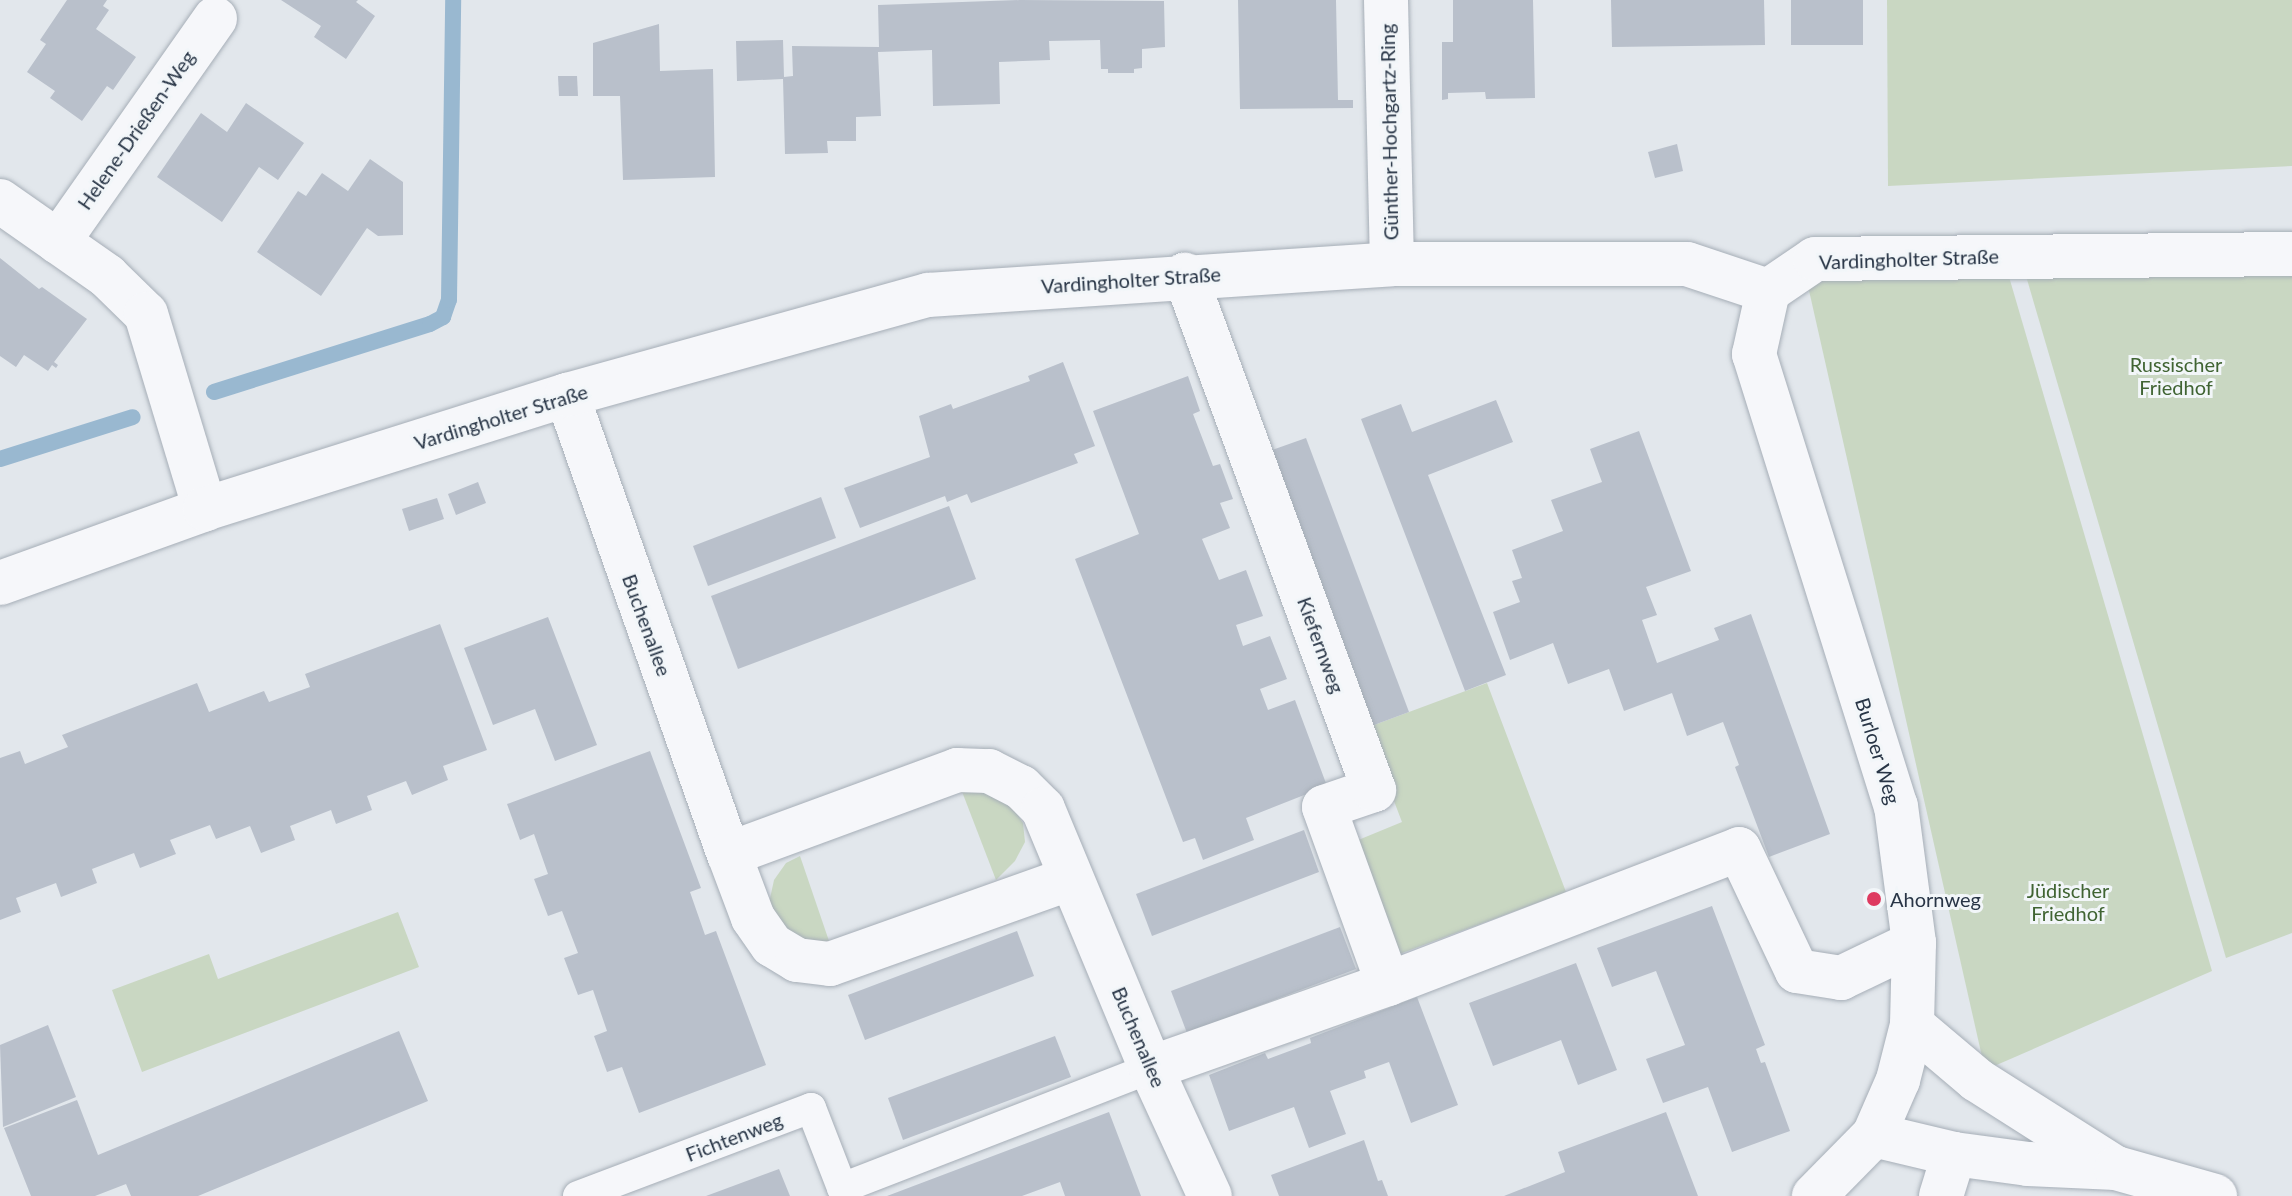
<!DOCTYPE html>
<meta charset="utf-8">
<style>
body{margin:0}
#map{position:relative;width:2292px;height:1196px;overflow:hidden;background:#e2e7ec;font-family:Lato,sans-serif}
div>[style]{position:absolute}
.green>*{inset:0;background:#c9d7c2}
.stream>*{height:16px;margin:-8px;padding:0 8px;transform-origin:8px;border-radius:8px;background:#99b8d0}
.building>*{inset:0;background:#b9c0cb}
.roads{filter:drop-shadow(0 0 2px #a6aeb7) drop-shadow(0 0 2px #a6aeb7)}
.service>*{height:30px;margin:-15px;padding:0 15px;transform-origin:15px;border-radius:15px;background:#f6f7fa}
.minor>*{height:44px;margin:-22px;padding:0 22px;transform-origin:22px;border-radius:22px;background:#f6f7fa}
.dots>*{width:22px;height:22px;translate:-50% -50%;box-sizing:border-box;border:4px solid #f2f6f9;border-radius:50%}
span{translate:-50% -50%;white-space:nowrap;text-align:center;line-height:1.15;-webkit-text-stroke:6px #f2f6f9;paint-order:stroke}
.street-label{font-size:20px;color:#283546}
.park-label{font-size:20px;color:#406433}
.poi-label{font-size:20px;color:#283546}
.left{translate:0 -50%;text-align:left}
</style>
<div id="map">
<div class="green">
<i style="clip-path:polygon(1887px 0,2292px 0,2292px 166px,1888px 186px)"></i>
<i style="clip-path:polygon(1801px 255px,2005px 263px,2212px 971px,1985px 1070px)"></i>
<i style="clip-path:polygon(2021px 259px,2292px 259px,2292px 933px,2226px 958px)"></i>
<i style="clip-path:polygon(1487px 683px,1566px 892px,1394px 956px,1351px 843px,1402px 822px,1366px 728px)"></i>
<i style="clip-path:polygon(961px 789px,985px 791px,1010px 803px,1023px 823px,1025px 842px,1015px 861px,996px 880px)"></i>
<i style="clip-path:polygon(800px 856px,829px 941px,813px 943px,795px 938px,777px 923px,769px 903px,774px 880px,786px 863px)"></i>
<i style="clip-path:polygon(398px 912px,419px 967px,142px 1072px,112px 990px,209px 954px,218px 979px)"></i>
</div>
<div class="stream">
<i style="left:214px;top:392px;width:226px;rotate:-17.5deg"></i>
<i style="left:430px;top:324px;width:15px;rotate:-28deg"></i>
<i style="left:443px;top:317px;width:18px;rotate:-71deg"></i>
<i style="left:449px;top:300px;width:300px;rotate:-89.2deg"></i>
<i style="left:0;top:459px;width:139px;rotate:-17.5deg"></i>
</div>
<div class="building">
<i style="clip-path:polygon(67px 0,107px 0,103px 6px,109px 10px,96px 29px,136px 57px,113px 90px,107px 86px,82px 121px,50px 98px,55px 91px,27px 72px,46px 44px,40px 40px)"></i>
<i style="clip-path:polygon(281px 0,358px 0,356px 2px,375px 16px,346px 59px,314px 37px,321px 26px)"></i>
<i style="clip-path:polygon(1020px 0,1164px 1px,1165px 47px,1142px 49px,1142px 68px,1134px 69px,1134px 73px,1108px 73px,1108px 69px,1101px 69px,1100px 40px,1049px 41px,1050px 60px,999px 62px,1000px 104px,933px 106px,932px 50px,878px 52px,881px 116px,856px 117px,856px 141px,827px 141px,828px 153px,785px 154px,783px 79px,737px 81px,736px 41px,783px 40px,784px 77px,793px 76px,792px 46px,879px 47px,878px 5px)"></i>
<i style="clip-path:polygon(1238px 0,1336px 0,1338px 100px,1353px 100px,1353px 108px,1240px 109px)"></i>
<i style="clip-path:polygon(1453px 0,1533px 0,1535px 98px,1486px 99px,1485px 92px,1448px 93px,1448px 99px,1442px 100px,1442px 42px,1453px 42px)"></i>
<i style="clip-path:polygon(1611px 0,1764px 0,1765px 45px,1612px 47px)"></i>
<i style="clip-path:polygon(1791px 0,1863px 0,1863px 45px,1791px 45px)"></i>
<i style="clip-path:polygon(659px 24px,660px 71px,713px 69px,715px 177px,623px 180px,620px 96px,593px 96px,593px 43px)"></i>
<i style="clip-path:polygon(558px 76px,577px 76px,578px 96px,559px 96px)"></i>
<i style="clip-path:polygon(246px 103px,304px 143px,278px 180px,259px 167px,222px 222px,157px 177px,201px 113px,227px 132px)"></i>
<i style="clip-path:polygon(1677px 144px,1683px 171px,1655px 178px,1648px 152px)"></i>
<i style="clip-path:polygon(370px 159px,403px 182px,403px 235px,378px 236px,367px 228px,321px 296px,257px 252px,298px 191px,306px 196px,322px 173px,348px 191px)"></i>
<i style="clip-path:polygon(0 258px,39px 289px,42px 287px,87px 319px,54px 362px,58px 365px,56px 368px,52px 365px,48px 371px,24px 355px,16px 367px,0 356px)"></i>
<i style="clip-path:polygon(1063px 362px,1095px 446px,1074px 454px,1078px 463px,971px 503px,967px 494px,947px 502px,945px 496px,860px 528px,844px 488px,930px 457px,919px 416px,951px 404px,953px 409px,1030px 381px,1028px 376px)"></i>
<i style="clip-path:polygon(1188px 376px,1200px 411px,1193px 414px,1213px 466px,1220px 464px,1233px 499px,1220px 503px,1230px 528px,1202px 539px,1219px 580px,1246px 570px,1263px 616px,1236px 625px,1243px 646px,1270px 636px,1287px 679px,1260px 689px,1268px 710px,1295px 700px,1327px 786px,1246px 818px,1254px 840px,1203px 860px,1195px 838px,1183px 842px,1075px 559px,1139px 534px,1093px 411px)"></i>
<i style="clip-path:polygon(1496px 400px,1513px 442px,1428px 475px,1506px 675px,1465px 691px,1361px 419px,1401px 404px,1412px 432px)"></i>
<i style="clip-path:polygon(1639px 431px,1691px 571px,1646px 587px,1657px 615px,1642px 620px,1657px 663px,1719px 640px,1714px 628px,1751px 614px,1830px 834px,1769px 857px,1735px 767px,1739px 765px,1723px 722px,1687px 736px,1672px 693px,1624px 711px,1609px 669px,1568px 684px,1553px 643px,1510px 660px,1493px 612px,1520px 602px,1512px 581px,1522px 578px,1512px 550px,1563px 531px,1551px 500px,1602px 482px,1590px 449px)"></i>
<i style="clip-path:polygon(1306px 438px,1409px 712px,1366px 728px,1264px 453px)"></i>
<i style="clip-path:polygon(478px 482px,486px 503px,456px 515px,448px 494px)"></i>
<i style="clip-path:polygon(821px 497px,836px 538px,708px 586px,693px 546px)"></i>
<i style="clip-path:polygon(437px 498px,444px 519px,409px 531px,402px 509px)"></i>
<i style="clip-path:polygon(949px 506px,976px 579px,738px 669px,711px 596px)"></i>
<i style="clip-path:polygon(548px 617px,597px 745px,555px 761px,535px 709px,493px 725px,464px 648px)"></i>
<i style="clip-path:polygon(440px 624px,487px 750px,443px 766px,448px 780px,412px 795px,406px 781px,367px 796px,372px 810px,336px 824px,331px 810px,290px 826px,295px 840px,261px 853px,250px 826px,216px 839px,210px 825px,170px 840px,176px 854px,140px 868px,134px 853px,92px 869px,97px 883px,61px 897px,56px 883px,16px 898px,21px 912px,0 920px,0 758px,20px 751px,25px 764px,68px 747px,62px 735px,197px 683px,209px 712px,264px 691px,269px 702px,310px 687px,305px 674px)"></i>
<i style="clip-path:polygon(650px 751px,701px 888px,690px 892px,705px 935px,716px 931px,766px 1065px,639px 1113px,622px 1067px,607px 1072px,594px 1036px,607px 1031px,593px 990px,578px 995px,564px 958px,578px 953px,562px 911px,548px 916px,534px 879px,548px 874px,534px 834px,520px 840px,507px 804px)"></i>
<i style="clip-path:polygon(1304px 830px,1319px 872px,1152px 936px,1136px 894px)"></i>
<i style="clip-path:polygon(1712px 906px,1765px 1045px,1756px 1049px,1761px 1063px,1765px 1062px,1790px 1131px,1732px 1152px,1708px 1087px,1663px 1103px,1646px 1059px,1685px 1045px,1656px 971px,1612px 987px,1597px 948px)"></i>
<i style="clip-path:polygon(1340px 927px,1356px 969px,1187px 1033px,1171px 991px)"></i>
<i style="clip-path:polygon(1017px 931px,1034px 976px,865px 1040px,848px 995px)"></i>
<i style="clip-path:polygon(1576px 963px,1617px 1070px,1578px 1085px,1561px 1040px,1493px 1066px,1469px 1003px)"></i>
<i style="clip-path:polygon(1417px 997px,1458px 1105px,1411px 1123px,1389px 1062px,1364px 1071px,1366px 1078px,1330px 1091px,1346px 1134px,1309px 1148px,1294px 1107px,1229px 1131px,1209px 1075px,1265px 1053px,1268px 1059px,1311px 1043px,1310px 1038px)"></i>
<i style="clip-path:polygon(48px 1025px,76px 1097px,3px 1127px,0 1045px)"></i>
<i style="clip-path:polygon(399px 1031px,428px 1101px,198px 1196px,131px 1196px,126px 1184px,95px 1196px,31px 1196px,4px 1128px,77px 1100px,98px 1155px)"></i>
<i style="clip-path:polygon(1055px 1036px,1071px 1077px,903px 1140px,888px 1098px)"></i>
<i style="clip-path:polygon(1109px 1112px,1141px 1196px,1065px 1196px,1060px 1182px,1022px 1196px,887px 1196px)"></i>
<i style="clip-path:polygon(1666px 1112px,1698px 1196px,1504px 1196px,1565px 1172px,1558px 1152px)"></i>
<i style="clip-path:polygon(1364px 1140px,1378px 1181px,1382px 1180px,1388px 1196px,1279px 1196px,1271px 1175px)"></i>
<i style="clip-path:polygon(779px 1169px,790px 1196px,706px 1196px)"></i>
</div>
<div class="roads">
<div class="service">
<i style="left:578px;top:1196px;width:249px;rotate:-20.7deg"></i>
<i style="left:811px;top:1108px;width:86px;rotate:68.8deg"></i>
<i style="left:842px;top:1188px;width:331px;rotate:-21.2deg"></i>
</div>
<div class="minor">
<i style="left:1386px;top:0;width:264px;rotate:88.7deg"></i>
<i style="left:0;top:201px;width:131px;rotate:35deg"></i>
<i style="left:107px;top:276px;width:54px;rotate:44.3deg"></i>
<i style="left:146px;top:314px;width:204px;rotate:73.2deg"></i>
<i style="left:58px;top:242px;width:273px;rotate:-54.9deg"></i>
<i style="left:1768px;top:291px;width:65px;rotate:102.5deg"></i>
<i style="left:1754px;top:354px;width:474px;rotate:72.6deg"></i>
<i style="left:1896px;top:806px;width:138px;rotate:82.5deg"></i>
<i style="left:1914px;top:943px;width:82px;rotate:91.4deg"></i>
<i style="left:1912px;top:1025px;width:57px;rotate:104.3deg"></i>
<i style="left:1898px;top:1080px;width:60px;rotate:113.6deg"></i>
<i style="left:1874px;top:1135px;width:86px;rotate:134.5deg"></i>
<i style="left:1768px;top:291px;width:57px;rotate:-34.2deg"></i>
<i style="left:1815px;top:259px;width:477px;rotate:-0.6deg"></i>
<i style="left:567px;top:395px;width:487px;rotate:70.6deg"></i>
<i style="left:729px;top:854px;width:243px;rotate:-20.2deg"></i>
<i style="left:957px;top:770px;width:32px;rotate:2deg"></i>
<i style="left:989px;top:771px;width:36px;rotate:27deg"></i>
<i style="left:1021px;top:787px;width:31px;rotate:45deg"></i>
<i style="left:1043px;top:809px;width:281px;rotate:67.4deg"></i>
<i style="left:1151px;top:1068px;width:141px;rotate:65.3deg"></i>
<i style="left:0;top:583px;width:218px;rotate:-19.8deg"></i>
<i style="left:205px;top:509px;width:380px;rotate:-17.5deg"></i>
<i style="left:567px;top:395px;width:375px;rotate:-15.5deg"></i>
<i style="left:928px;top:295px;width:465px;rotate:-3.8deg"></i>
<i style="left:1392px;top:264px;width:295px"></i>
<i style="left:1687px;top:264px;width:85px;rotate:18.4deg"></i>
<i style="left:729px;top:854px;width:68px;rotate:69.4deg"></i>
<i style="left:753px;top:918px;width:33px;rotate:55deg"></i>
<i style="left:772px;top:945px;width:29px;rotate:31deg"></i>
<i style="left:797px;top:960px;width:33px;rotate:7deg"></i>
<i style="left:830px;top:964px;width:256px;rotate:-19.6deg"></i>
<i style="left:1388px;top:984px;width:376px;rotate:-21deg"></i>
<i style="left:1739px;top:849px;width:135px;rotate:64.6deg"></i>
<i style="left:1797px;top:971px;width:45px;rotate:9deg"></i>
<i style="left:1841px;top:978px;width:81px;rotate:-25.6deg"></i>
<i style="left:1912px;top:1025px;width:85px;rotate:40.2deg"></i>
<i style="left:1977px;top:1080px;width:162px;rotate:32.4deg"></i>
<i style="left:1151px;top:1068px;width:251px;rotate:-19.5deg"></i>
<i style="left:1388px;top:984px;width:188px;rotate:-109.9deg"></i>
<i style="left:1324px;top:807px;width:53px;rotate:-18.8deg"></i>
<i style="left:1374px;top:790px;width:549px;rotate:-110.15deg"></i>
<i style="left:1874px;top:1135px;width:82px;rotate:13.4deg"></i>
<i style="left:1954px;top:1154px;width:75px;rotate:7.7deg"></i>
<i style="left:2028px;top:1164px;width:88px;rotate:2.6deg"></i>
<i style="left:2116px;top:1168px;width:103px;rotate:15.8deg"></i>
<i style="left:1941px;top:1196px;width:44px;rotate:-72.8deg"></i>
</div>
</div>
<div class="dots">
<i style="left:1874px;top:899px;background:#de3a60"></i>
</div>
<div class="street-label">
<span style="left:136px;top:130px;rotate:-55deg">Helene-Drießen-Weg</span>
<span style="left:1389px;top:132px;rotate:-91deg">Günther-Hochgartz-Ring</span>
<span style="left:1909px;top:259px;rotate:-2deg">Vardingholter Straße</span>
<span style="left:1131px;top:280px;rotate:-4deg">Vardingholter Straße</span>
<span style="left:501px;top:417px;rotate:-17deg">Vardingholter Straße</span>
<span style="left:647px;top:625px;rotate:70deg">Buchenallee</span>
<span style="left:1321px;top:645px;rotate:70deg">Kiefernweg</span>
<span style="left:1878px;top:751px;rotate:73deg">Burloer Weg</span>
<span style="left:1139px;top:1037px;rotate:67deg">Buchenallee</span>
<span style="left:734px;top:1137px;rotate:-21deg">Fichtenweg</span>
</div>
<div class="park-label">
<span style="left:2176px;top:376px">Russischer<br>Friedhof</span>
<span style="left:2068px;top:902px">Jüdischer<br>Friedhof</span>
</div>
<div class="poi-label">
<span class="left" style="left:1890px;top:899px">Ahornweg</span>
</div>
</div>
